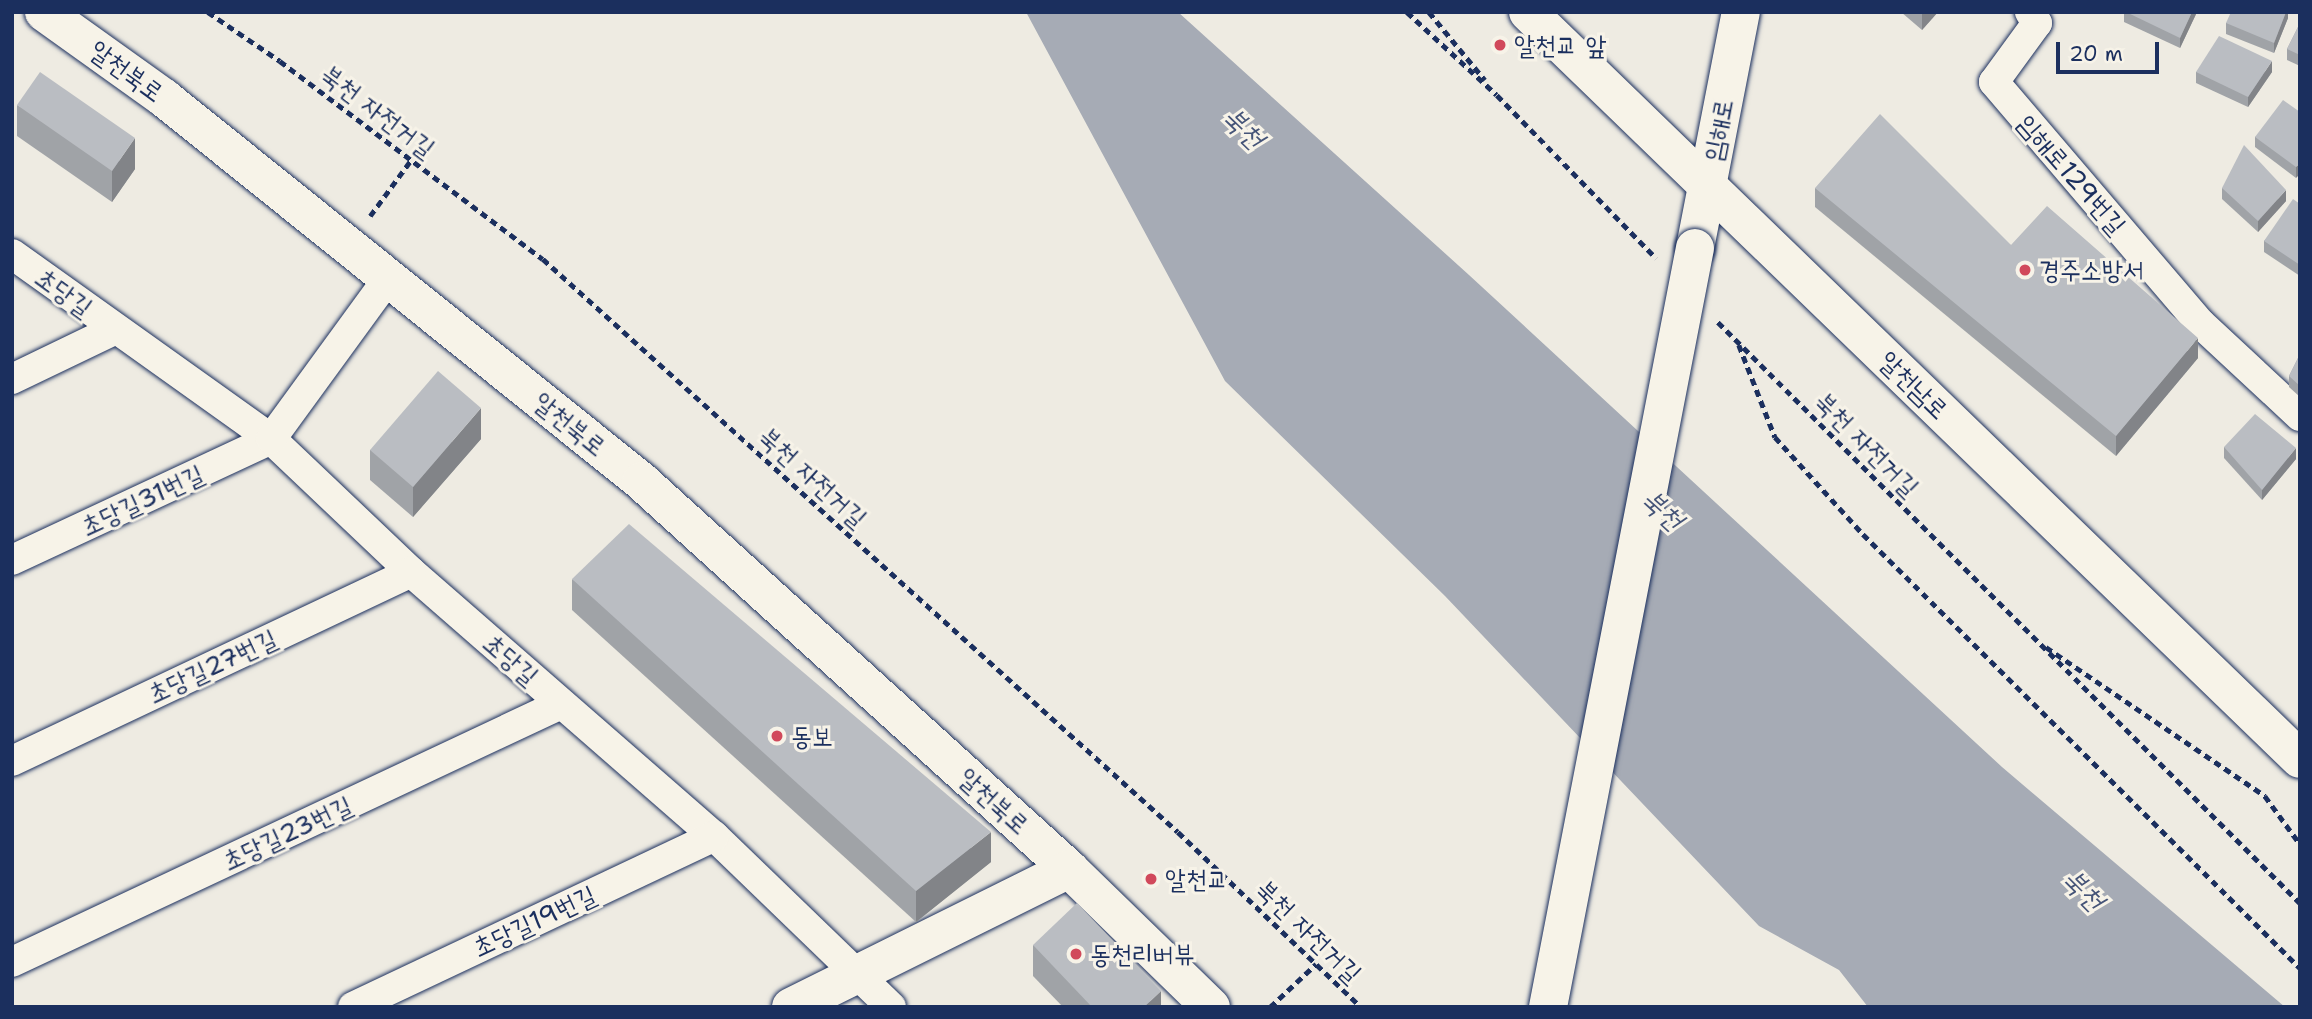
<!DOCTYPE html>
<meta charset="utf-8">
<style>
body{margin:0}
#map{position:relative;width:2312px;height:1019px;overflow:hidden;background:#eeebe2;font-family:"Shantell Sans","Poor Story",sans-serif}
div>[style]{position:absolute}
.water>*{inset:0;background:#a6abb5}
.path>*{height:4.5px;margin-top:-2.25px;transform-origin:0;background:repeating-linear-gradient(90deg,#1b2f5e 0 7px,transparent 0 12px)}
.roads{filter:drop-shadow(0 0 2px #1b2f5e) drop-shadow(0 0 2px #1b2f5e)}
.street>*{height:30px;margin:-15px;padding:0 15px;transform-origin:15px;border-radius:15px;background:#f7f3e8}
.secondary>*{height:38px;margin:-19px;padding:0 19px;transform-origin:19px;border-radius:19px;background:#f7f3e8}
.bridges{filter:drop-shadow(0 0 2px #1b2f5e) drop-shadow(0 0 2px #1b2f5e)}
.secondary-bridge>*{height:38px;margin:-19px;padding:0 19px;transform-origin:19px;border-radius:19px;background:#f7f3e8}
.wall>*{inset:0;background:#a0a3a7}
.shaded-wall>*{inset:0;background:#828488}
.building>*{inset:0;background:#babdc2}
.dots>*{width:19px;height:19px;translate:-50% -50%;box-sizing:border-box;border:4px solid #f7f3e8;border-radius:50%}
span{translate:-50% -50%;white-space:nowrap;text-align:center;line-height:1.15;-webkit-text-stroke:6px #f7f3e8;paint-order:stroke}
.poi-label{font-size:26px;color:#1b2f5e}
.left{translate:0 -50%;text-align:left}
.street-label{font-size:26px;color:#1b2f5e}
.water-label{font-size:28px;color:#455478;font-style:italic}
.frame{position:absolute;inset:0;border:14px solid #1b2f5e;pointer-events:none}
.scale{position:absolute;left:2056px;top:42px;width:103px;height:32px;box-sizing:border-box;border:4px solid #1b2f5e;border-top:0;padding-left:9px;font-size:21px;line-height:24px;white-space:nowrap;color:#1b2f5e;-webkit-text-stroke:5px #f7f3e8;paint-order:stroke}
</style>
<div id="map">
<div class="water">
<i style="clip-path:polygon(1026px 12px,1178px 12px,1469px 275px,2002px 767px,2285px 1007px,1868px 1007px,1839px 970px,1759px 926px,1445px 596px,1225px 381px)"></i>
</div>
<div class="path">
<i style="left:208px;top:12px;width:87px;rotate:34.2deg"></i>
<i style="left:280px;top:61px;width:329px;rotate:37deg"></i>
<i style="left:543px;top:259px;width:855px;rotate:42.06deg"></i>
<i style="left:1178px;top:832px;width:253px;rotate:43.7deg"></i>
<i style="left:1407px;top:12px;width:122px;rotate:42.7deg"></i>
<i style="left:1497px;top:95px;width:228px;rotate:45.7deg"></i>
<i style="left:1429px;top:12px;width:88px;rotate:50.5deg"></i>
<i style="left:370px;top:216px;width:69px;rotate:-53.8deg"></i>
<i style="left:1718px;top:322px;width:822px;rotate:44.95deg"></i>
<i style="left:1739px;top:345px;width:99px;rotate:68.6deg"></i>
<i style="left:1775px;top:437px;width:131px;rotate:47.8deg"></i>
<i style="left:1863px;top:534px;width:616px;rotate:44.8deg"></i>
<i style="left:2046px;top:647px;width:265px;rotate:34.2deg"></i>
<i style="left:2265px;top:796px;width:59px;rotate:53.9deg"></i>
<i style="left:1270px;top:1007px;width:63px;rotate:-43.1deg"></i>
</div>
<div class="roads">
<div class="street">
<i style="left:2030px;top:12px;width:13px;rotate:58deg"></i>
<i style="left:2037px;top:23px;width:73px;rotate:126.1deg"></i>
<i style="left:1994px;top:82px;width:318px;rotate:49.5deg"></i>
<i style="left:2201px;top:324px;width:135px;rotate:42.9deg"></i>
<i style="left:12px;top:254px;width:318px;rotate:35.5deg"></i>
<i style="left:271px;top:439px;width:193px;rotate:43.5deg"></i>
<i style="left:411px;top:572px;width:402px;rotate:41.1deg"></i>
<i style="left:714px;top:836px;width:246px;rotate:44deg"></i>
<i style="left:12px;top:379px;width:115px;rotate:-25.7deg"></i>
<i style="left:12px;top:560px;width:286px;rotate:-25deg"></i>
<i style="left:271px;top:439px;width:200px;rotate:-53.9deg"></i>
<i style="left:12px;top:761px;width:441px;rotate:-25.3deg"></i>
<i style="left:12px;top:962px;width:607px;rotate:-25.17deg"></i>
<i style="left:353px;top:1007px;width:399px;rotate:-25.3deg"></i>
</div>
<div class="secondary">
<i style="left:44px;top:12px;width:148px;rotate:35.6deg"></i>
<i style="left:164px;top:98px;width:612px;rotate:38.76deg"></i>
<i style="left:641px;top:481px;width:578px;rotate:42.19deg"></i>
<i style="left:1069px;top:869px;width:198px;rotate:44.2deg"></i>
<i style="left:1528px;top:12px;width:1074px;rotate:44.06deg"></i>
<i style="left:1695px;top:248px;width:240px;rotate:-79deg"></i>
<i style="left:791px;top:1007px;width:310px;rotate:-26.4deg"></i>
</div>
</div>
<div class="bridges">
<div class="secondary-bridge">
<i style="left:1548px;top:1007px;width:773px;rotate:-79.04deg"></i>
</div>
</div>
<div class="wall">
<i style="clip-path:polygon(1901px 12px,1938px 12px,1922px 30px)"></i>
<i style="clip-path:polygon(2124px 12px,2197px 12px,2180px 48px,2124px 22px)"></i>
<i style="clip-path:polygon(2288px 12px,2288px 18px,2274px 53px,2226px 34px,2226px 23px)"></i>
<i style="clip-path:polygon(2300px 23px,2300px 66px,2287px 60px,2287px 49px)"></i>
<i style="clip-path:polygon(2196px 72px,2272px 72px,2248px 107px,2196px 83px)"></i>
<i style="clip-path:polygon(17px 105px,135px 169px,112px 202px,17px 136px)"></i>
<i style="clip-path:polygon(2300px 112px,2296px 178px,2255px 147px,2255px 137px)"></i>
<i style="clip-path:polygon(1815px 188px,2011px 245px,2198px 358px,2116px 456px,1815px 207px)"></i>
<i style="clip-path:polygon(2222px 188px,2286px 201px,2258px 232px,2222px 199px)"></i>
<i style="clip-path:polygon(2300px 204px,2300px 276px,2264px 252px,2264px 241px)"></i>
<i style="clip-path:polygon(2300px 354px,2300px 397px,2289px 387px,2289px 376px)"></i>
<i style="clip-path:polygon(481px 439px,413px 517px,370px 480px,370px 450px)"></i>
<i style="clip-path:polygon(2224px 447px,2296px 459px,2262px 500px,2224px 458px)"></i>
<i style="clip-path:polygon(572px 579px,991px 862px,916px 922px,572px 610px)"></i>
<i style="clip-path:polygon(1033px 945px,1161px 1007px,1063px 1007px,1033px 976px)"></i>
</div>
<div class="shaded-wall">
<i style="clip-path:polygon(1922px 12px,1938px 12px,1922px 30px)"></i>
<i style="clip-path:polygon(2192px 12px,2197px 12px,2180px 48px,2180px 38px)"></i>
<i style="clip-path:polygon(2286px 12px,2288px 12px,2288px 18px,2274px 53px,2274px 43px)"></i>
<i style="clip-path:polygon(2272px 61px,2272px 72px,2248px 107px,2248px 97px)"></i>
<i style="clip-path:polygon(135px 138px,135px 169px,112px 202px,112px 171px)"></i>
<i style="clip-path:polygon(2300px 163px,2300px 174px,2296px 178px,2296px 167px)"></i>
<i style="clip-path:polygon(2286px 190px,2286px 201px,2258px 232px,2258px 221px)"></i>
<i style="clip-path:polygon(2198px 338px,2198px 358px,2116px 456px,2116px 436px)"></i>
<i style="clip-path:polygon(481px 408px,481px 439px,413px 517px,413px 487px)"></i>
<i style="clip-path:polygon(2296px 448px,2296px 459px,2262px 500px,2262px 490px)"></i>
<i style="clip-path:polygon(991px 832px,991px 862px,916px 922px,916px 891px)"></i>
<i style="clip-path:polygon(1161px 991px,1161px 1007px,1144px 1007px)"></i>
</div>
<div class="building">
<i style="clip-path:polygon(2126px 12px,2192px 12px,2180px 38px)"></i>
<i style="clip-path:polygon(2231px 12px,2286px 12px,2274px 43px,2226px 23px)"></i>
<i style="clip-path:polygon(2300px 23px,2300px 55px,2287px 49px)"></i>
<i style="clip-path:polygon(2219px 36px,2272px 61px,2248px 97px,2196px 72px)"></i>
<i style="clip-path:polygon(40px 72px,135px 138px,112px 171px,17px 105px)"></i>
<i style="clip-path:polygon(2283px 100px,2300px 112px,2300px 163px,2296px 167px,2255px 137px)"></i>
<i style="clip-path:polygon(1880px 114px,2011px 245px,2047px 206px,2198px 338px,2116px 436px,1815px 188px)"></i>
<i style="clip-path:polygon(2244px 145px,2286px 190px,2258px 221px,2222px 188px)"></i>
<i style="clip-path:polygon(2293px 199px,2300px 204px,2300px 265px,2264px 241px)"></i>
<i style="clip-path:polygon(2300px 354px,2300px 386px,2289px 376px)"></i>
<i style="clip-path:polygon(438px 371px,481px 408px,413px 487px,370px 450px)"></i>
<i style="clip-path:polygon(2255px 414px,2296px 448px,2262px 490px,2224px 447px)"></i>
<i style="clip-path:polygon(629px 524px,991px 832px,916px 891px,572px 579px)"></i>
<i style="clip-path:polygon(1077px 903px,1161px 991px,1144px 1007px,1092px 1007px,1033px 945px)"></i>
</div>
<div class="dots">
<i style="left:1500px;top:45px;background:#d1495b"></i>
<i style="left:2025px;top:270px;background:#d1495b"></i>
<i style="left:777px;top:736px;background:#d1495b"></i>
<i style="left:1151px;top:879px;background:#d1495b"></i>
<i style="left:1076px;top:954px;background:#d1495b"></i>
</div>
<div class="poi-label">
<span class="left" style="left:1514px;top:45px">알천교 앞</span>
<span class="left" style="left:2039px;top:270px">경주소방서</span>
<span class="left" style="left:791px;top:736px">동보</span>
<span class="left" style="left:1165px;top:879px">알천교</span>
<span class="left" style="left:1090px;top:954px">동천리버뷰</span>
</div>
<div class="street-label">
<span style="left:127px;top:71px;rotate:36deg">알천북로</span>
<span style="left:378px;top:111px;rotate:37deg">북천 자전거길</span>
<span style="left:1718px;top:130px;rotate:-79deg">임해로</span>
<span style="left:2072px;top:174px;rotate:49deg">임해로129번길</span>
<span style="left:64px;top:292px;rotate:36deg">초당길</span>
<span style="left:1914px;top:385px;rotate:44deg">알천남로</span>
<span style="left:570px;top:424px;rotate:39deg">알천북로</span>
<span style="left:1867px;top:444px;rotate:45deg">북천 자전거길</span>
<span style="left:813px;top:477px;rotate:42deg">북천 자전거길</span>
<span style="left:142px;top:500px;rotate:-25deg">초당길31번길</span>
<span style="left:511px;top:659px;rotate:41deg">초당길</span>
<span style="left:212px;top:666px;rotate:-25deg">초당길27번길</span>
<span style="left:994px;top:801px;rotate:42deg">알천북로</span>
<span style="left:287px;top:833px;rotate:-25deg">초당길23번길</span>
<span style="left:534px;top:921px;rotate:-25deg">초당길19번길</span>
<span style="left:1309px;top:931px;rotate:44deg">북천 자전거길</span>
</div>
<div class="water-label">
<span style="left:1244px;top:127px;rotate:44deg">북천</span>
<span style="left:1663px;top:509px;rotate:42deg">북천</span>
<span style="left:2084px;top:889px;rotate:45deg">북천</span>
</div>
<div class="frame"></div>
<div class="scale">20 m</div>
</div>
